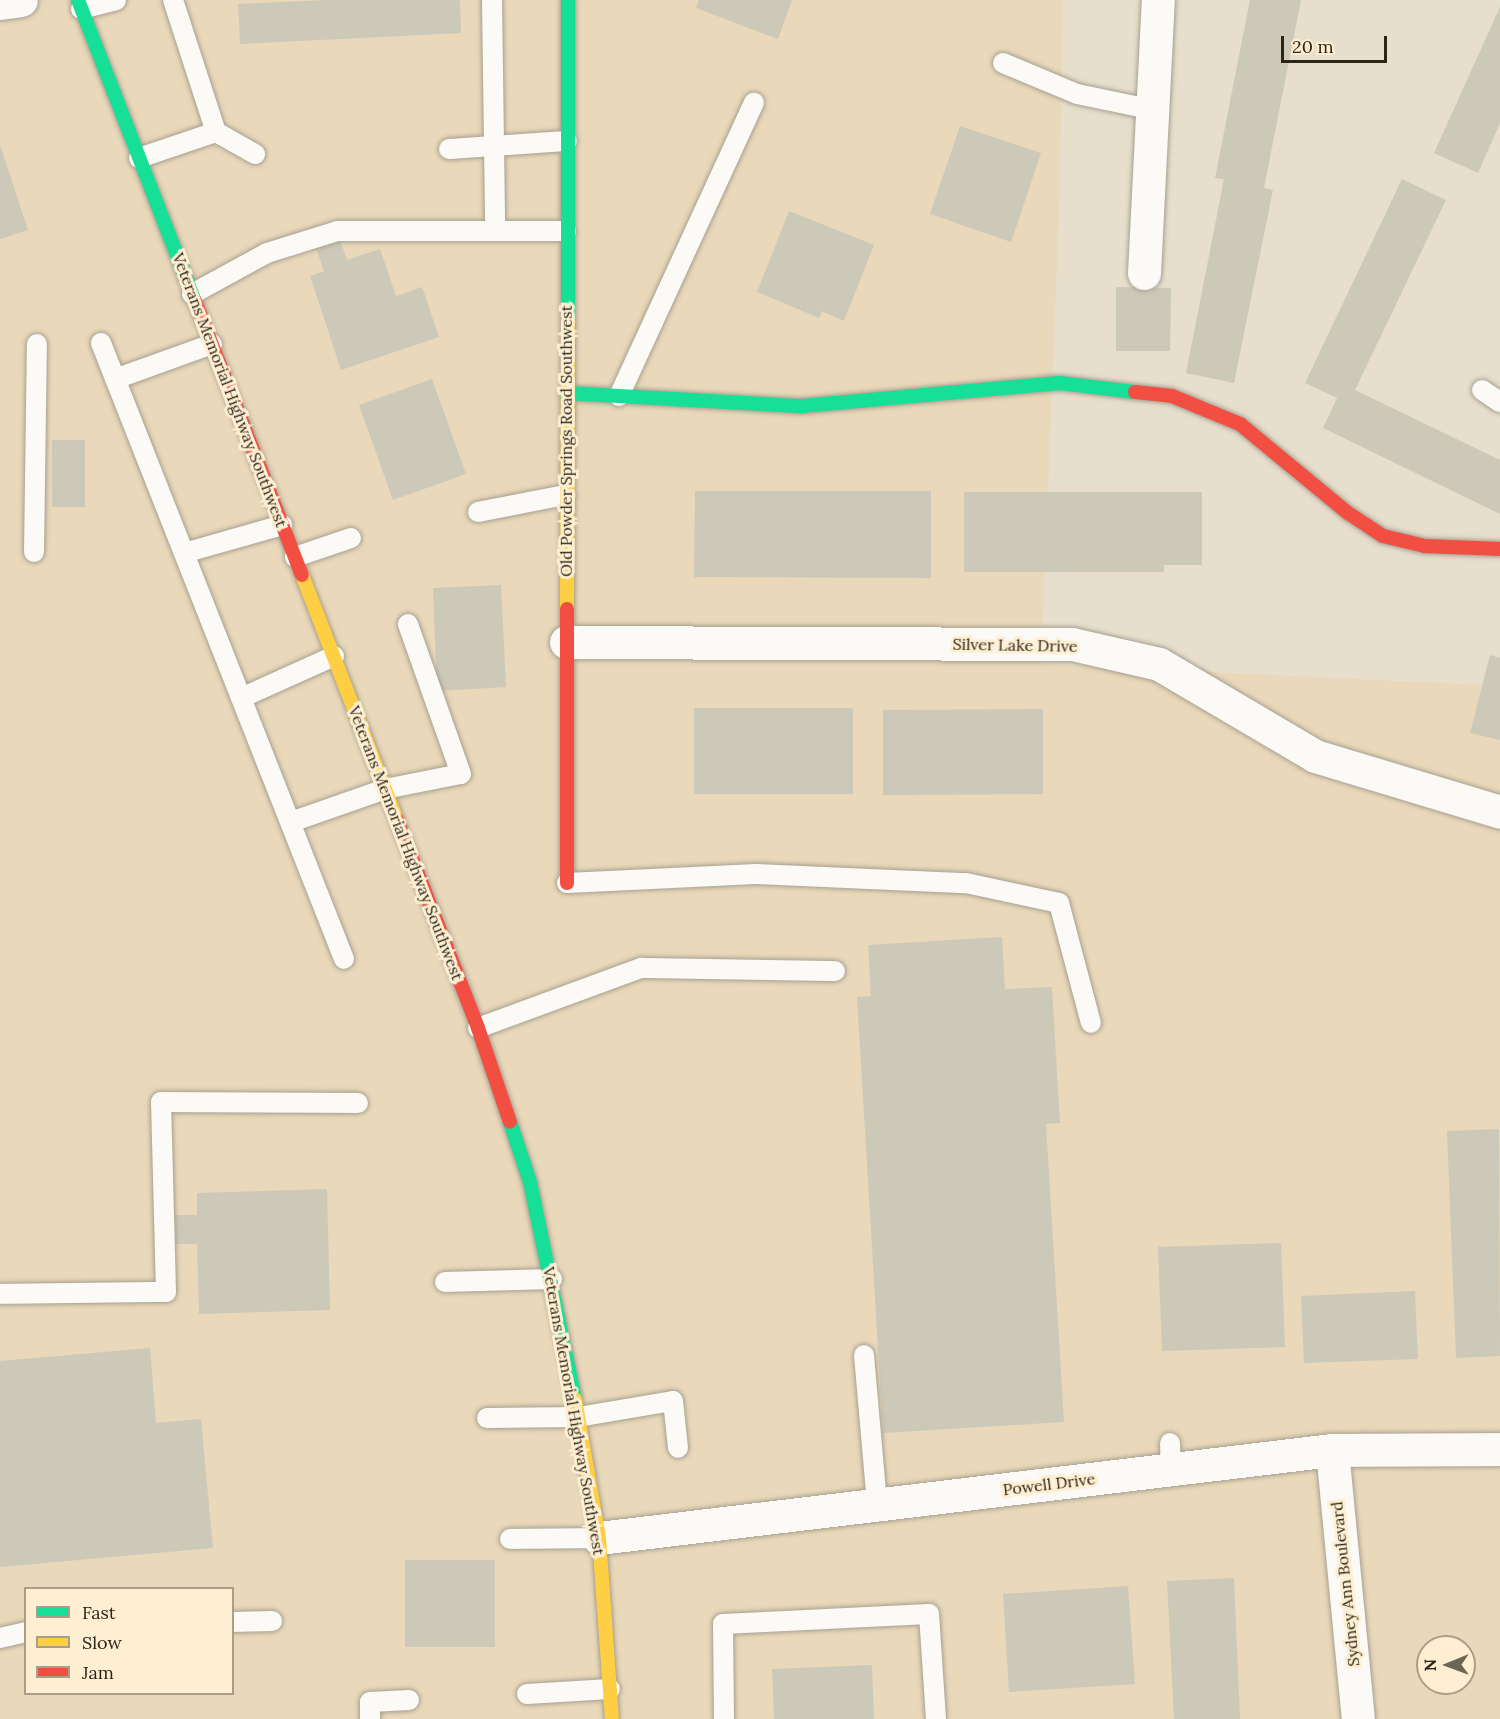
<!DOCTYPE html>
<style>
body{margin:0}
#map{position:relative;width:1500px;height:1719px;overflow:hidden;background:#e7decb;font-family:Lora,serif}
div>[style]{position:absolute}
.built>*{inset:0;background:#e9d8b9}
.building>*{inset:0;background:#ccc9b9}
.roads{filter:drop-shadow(0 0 2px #a7a091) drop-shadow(0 0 2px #a7a091)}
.lane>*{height:20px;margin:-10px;padding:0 10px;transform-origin:10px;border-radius:10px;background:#fbfaf7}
.street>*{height:33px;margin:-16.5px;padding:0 16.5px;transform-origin:16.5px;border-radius:16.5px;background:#fbfaf7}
.fast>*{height:14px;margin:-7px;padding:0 7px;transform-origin:7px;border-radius:7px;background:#16e098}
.slow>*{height:14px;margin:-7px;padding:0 7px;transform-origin:7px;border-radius:7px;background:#ffcf43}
.jam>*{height:14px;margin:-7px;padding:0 7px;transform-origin:7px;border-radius:7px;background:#f24e42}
span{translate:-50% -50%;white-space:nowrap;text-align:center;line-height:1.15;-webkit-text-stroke:6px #feefd3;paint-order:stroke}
.street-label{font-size:16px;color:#2b2417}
.legend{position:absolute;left:24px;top:1587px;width:210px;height:108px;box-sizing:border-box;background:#feefd3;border:2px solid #aa9e88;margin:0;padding:8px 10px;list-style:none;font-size:18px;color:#2b2417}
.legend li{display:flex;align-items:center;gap:12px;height:30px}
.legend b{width:30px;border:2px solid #aa9e88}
.north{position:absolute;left:1416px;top:1635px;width:60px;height:60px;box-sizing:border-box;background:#feefd3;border:2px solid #aa9e88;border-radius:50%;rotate:269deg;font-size:16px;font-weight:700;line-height:24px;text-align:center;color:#2b2417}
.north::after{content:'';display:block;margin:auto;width:21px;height:27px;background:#6d6556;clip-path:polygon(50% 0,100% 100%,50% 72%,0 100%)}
.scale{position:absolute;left:1281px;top:36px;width:106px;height:27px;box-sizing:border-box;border:3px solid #2b2417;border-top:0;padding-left:8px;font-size:18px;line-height:21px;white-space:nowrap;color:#2b2417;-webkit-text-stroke:4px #feefd3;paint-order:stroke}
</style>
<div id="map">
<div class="built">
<i style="clip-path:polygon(evenodd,0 0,1062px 0,1060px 185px,1041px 664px,1500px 686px,1500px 1719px,0 1719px,0 0,26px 1588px,232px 1588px,232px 1694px,26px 1694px,26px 1588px,0 0,1428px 1647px,1464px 1647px,1464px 1683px,1428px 1683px,1428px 1647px)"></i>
</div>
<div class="building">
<i style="clip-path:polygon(327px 0,460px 0,461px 33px,240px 44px,238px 4px)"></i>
<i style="clip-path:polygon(699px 0,792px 0,778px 39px,696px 8px)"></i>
<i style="clip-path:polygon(1250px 0,1301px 0,1264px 188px,1273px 190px,1234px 383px,1186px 373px,1224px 179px,1215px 178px)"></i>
<i style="clip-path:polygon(1500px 7px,1500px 123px,1478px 173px,1434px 153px)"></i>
<i style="clip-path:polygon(960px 126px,1041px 153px,1011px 242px,930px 214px)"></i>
<i style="clip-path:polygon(0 145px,28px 230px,0 239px)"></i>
<i style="clip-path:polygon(1402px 179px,1446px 200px,1355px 390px,1500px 460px,1500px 514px,1323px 428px,1337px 398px,1305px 383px)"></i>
<i style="clip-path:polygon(789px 211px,874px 245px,844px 321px,822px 311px,819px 318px,757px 292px)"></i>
<i style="clip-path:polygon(334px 223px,347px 260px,380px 249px,396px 296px,422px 287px,439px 337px,341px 370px,310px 276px,324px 271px,310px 231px)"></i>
<i style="clip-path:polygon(1116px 287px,1171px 288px,1170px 351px,1116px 351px)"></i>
<i style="clip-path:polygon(432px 379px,466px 474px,393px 500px,359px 405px)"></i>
<i style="clip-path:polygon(52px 440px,85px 440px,85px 507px,52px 507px)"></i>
<i style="clip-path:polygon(695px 491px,931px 491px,931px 578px,694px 577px)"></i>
<i style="clip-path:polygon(964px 492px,1202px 492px,1202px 565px,1164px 565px,1164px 572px,964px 572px)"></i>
<i style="clip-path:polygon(501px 585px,506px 687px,437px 691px,433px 588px)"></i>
<i style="clip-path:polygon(1490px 655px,1500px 658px,1500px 740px,1470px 733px)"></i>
<i style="clip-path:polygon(694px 708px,853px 708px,853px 794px,694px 794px)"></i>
<i style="clip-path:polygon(1043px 709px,1043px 794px,883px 795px,883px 710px)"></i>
<i style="clip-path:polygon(1002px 937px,1005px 989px,1052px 987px,1060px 1123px,1046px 1124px,1064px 1422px,883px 1433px,857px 997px,871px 996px,868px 945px)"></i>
<i style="clip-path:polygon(1499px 1129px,1500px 1356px,1456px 1358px,1447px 1131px)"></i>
<i style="clip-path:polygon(327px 1189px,330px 1310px,199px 1314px,197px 1244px,176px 1244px,175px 1215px,197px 1215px,197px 1193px)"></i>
<i style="clip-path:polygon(1281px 1243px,1285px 1347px,1162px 1351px,1158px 1247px)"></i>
<i style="clip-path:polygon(1415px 1291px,1418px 1359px,1304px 1363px,1301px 1296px)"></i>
<i style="clip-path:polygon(150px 1348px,156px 1423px,201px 1419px,213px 1548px,0 1567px,0 1361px)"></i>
<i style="clip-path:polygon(405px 1560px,495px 1560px,495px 1647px,405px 1647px)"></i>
<i style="clip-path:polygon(1234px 1578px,1240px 1719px,1174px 1719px,1167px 1581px)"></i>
<i style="clip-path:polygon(1128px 1586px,1135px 1684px,1009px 1692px,1003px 1594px)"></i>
<i style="clip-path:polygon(872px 1665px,874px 1719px,774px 1719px,772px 1669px)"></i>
</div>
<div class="roads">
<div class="lane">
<i style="left:173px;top:0;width:139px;rotate:72deg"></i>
<i style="left:492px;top:0;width:229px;rotate:89.2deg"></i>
<i style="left:81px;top:9px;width:36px;rotate:-14deg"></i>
<i style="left:1003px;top:63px;width:80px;rotate:22.7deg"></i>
<i style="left:1077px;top:94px;width:79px;rotate:11.7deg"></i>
<i style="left:449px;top:149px;width:118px;rotate:-3.9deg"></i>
<i style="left:139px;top:158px;width:81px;rotate:-18.7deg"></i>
<i style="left:216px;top:132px;width:45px;rotate:29.4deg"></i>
<i style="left:192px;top:294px;width:85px;rotate:-28.7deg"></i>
<i style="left:267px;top:253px;width:73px;rotate:-17.4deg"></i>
<i style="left:337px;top:231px;width:229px"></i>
<i style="left:101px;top:343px;width:662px;rotate:68.47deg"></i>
<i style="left:115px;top:379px;width:103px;rotate:-19.8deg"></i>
<i style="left:1482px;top:390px;width:22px;rotate:34deg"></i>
<i style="left:619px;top:396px;width:323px;rotate:-65.3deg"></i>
<i style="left:478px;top:512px;width:89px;rotate:-11.1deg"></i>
<i style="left:34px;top:552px;width:208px;rotate:-89.2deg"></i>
<i style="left:184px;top:553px;width:102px;rotate:-15.9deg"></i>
<i style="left:295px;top:557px;width:59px;rotate:-18.7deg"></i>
<i style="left:241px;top:698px;width:102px;rotate:-24.3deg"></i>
<i style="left:291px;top:822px;width:100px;rotate:-19.3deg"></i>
<i style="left:385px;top:789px;width:77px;rotate:-11.2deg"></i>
<i style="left:461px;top:774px;width:159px;rotate:-109.5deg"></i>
<i style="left:567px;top:883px;width:189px;rotate:-2.7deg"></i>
<i style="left:756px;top:874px;width:210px;rotate:2.5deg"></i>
<i style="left:966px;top:883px;width:95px;rotate:12.1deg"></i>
<i style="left:1059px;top:903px;width:124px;rotate:75.1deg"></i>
<i style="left:478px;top:1028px;width:174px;rotate:-20.2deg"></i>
<i style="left:641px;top:968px;width:194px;rotate:0.9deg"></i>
<i style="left:445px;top:1282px;width:107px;rotate:-1.6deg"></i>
<i style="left:0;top:1294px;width:166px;rotate:-0.7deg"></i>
<i style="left:166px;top:1292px;width:190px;rotate:-91.5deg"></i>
<i style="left:161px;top:1102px;width:197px;rotate:0.3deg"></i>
<i style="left:864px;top:1355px;width:150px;rotate:85deg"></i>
<i style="left:487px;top:1418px;width:91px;rotate:-0.6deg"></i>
<i style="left:578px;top:1417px;width:96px;rotate:-9.6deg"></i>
<i style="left:673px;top:1401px;width:47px;rotate:83.9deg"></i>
<i style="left:1170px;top:1443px;width:26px;rotate:88deg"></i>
<i style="left:510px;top:1539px;width:89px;rotate:-0.6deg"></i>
<i style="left:232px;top:1622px;width:40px;rotate:-1.4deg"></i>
<i style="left:0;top:1638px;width:27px;rotate:-13deg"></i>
<i style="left:527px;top:1694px;width:83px;rotate:-3.4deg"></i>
<i style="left:370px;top:1719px;width:17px;rotate:-90deg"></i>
<i style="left:370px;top:1702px;width:39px;rotate:-3deg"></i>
<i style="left:724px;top:1719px;width:95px;rotate:-90.6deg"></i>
<i style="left:723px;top:1624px;width:206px;rotate:-2.8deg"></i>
<i style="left:929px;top:1614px;width:105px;rotate:86.2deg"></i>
</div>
<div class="street">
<i style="left:0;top:3px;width:21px;rotate:-8deg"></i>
<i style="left:1144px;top:273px;width:273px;rotate:-87.1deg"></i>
<i style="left:566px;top:642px;width:506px;rotate:0.23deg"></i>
<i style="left:1072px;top:644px;width:89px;rotate:12.9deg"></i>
<i style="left:1159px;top:664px;width:181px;rotate:30.5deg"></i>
<i style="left:1315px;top:756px;width:193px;rotate:16.8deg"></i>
<i style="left:1332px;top:1450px;width:270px;rotate:84.5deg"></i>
<i style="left:599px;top:1538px;width:738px;rotate:-6.85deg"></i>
<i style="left:1332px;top:1450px;width:168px;rotate:-0.3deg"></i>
</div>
<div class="fast">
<i style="left:78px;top:0;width:323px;rotate:68.8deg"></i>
<i style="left:568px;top:321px;width:321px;rotate:-90deg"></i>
<i style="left:566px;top:393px;width:236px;rotate:3.2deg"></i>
<i style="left:802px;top:406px;width:258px;rotate:-5.1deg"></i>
<i style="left:1059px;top:383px;width:77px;rotate:6.8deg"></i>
<i style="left:510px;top:1122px;width:63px;rotate:71.6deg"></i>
<i style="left:530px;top:1182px;width:222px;rotate:78.3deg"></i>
</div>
<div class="slow">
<i style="left:302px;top:575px;width:263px;rotate:68.8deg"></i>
<i style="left:567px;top:609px;width:288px;rotate:-89.8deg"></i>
<i style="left:575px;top:1399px;width:141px;rotate:80.2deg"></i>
<i style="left:599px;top:1538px;width:181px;rotate:85.9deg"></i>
</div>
<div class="jam">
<i style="left:195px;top:301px;width:294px;rotate:68.7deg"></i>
<i style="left:1135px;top:392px;width:37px;rotate:6deg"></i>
<i style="left:1172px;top:396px;width:74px;rotate:22.4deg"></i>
<i style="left:1240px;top:424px;width:140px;rotate:39.5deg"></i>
<i style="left:1348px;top:513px;width:42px;rotate:33.3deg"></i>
<i style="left:1383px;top:536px;width:43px;rotate:13.4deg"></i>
<i style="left:1425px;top:546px;width:75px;rotate:2.3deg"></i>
<i style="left:397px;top:820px;width:223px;rotate:68.7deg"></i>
<i style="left:478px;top:1028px;width:99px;rotate:71.2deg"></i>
<i style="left:567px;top:883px;width:274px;rotate:-90deg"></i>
</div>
</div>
<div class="street-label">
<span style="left:230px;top:390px;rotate:69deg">Veterans Memorial Highway Southwest</span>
<span style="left:566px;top:441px;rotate:-90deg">Old Powder Springs Road Southwest</span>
<span style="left:1015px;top:645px;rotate:1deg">Silver Lake Drive</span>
<span style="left:406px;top:843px;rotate:69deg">Veterans Memorial Highway Southwest</span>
<span style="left:574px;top:1411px;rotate:80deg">Veterans Memorial Highway Southwest</span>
<span style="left:1049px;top:1484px;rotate:-7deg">Powell Drive</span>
<span style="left:1345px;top:1584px;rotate:-96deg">Sydney Ann Boulevard</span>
</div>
<ul class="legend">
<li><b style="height:8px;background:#16e098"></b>Fast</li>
<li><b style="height:8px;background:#ffcf43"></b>Slow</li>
<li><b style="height:8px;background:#f24e42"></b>Jam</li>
</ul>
<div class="north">N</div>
<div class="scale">20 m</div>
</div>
